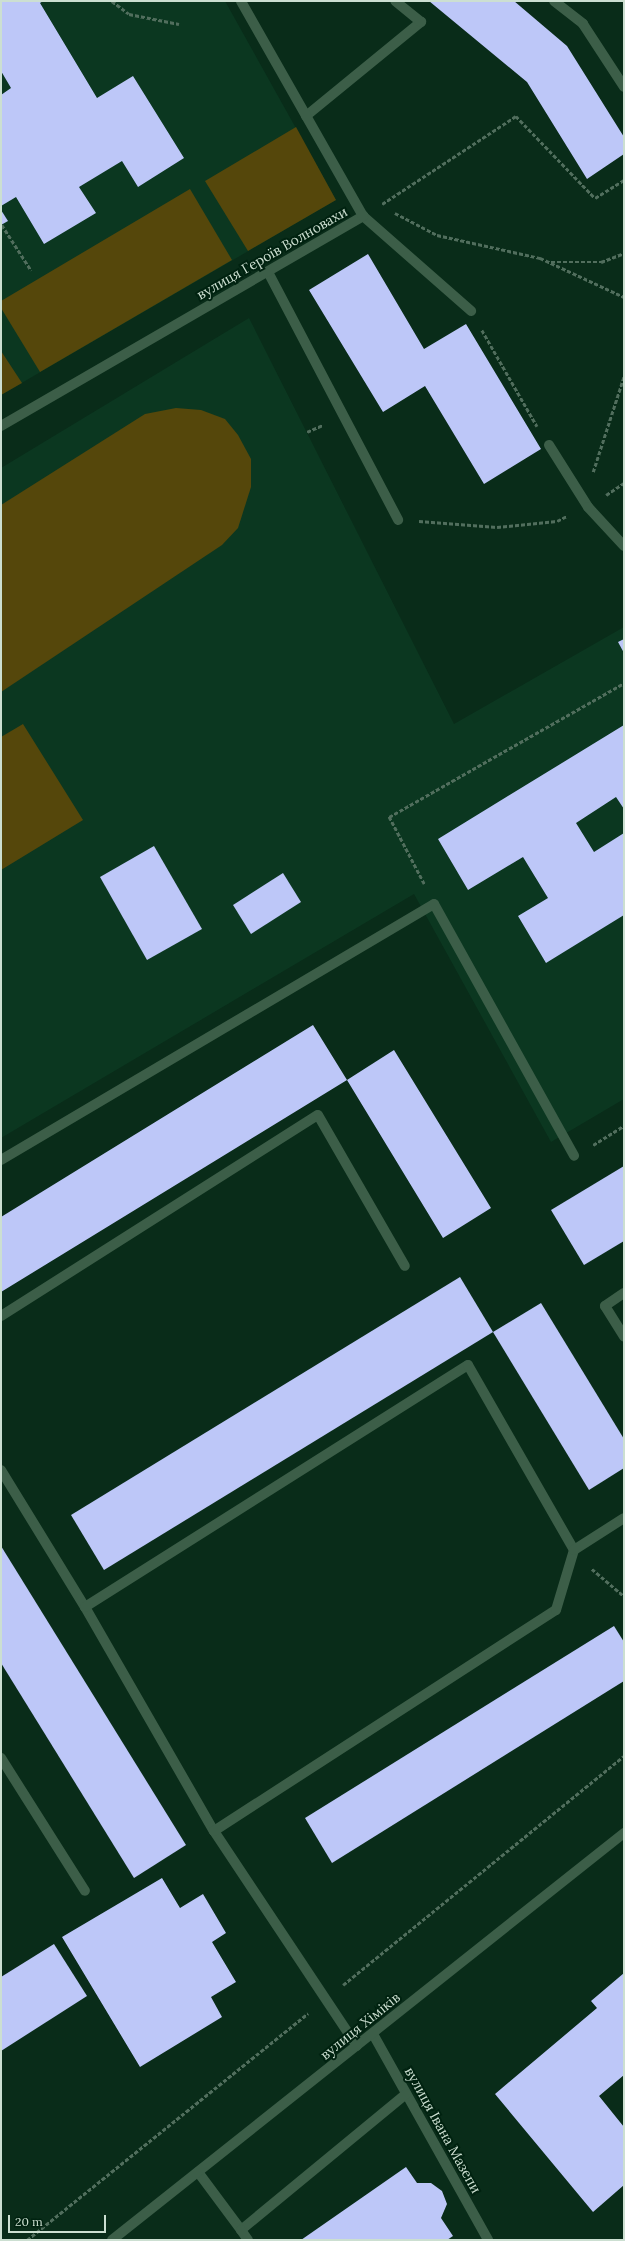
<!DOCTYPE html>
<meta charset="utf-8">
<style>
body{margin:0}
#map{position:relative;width:625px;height:2241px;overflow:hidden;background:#092c19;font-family:Lora,serif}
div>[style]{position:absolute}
.built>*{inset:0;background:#0b3720}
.green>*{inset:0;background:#55470b}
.building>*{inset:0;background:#bdc7f8}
.path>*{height:2.5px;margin-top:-1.25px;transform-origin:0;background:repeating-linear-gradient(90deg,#516e5d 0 4px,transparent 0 6px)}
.minor>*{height:10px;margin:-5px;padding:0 5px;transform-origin:5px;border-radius:5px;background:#3c5e48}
span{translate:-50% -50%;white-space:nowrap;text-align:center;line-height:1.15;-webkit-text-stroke:4px #002210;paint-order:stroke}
.street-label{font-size:14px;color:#ccdfd1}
.frame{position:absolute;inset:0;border:2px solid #ccdfd1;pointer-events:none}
.scale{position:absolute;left:8px;top:2215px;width:98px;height:18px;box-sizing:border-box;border:2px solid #ccdfd1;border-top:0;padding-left:5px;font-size:12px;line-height:14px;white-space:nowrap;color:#ccdfd1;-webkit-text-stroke:3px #002210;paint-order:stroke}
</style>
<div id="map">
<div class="built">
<i style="clip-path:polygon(1px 1px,225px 1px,336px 200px,1px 395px)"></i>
<i style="clip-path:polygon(249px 318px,454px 724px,624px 627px,624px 1099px,551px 1142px,414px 894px,1px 1138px,1px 468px)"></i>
</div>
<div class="green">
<i style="clip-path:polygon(296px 127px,336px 200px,248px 251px,205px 181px)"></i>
<i style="clip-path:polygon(190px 189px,232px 260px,40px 372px,1px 308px,1px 301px)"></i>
<i style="clip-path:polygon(1px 351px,22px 383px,1px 395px)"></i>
<i style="clip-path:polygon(176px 408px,201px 410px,225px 419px,238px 435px,251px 459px,251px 487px,238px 528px,222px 545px,1px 692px,1px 505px,145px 414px)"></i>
<i style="clip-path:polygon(23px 724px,83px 820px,1px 870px,1px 737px)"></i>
</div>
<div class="building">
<i style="clip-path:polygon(1px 1px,43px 1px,40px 3px,97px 98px,133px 76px,184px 158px,138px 187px,122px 161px,79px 187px,96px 213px,44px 244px,16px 197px,1px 206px,1px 95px,11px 88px,1px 71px)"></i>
<i style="clip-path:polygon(429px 1px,514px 1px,567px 46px,624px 137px,624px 154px,587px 179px,527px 82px)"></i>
<i style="clip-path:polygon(1px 210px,8px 221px,1px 225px)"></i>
<i style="clip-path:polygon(368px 254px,424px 349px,466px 324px,541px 449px,484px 484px,425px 386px,383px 412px,309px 290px)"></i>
<i style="clip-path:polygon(624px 639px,624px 653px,618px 642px)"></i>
<i style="clip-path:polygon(624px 725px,624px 809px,616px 797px,576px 823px,594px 852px,624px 833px,624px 915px,546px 963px,518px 916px,548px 898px,523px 857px,468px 890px,438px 839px)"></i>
<i style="clip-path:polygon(154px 846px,202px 929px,147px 960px,100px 877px)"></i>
<i style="clip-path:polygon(283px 873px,301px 902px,251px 934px,233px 905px)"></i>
<i style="clip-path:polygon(313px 1025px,347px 1080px,394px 1050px,491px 1208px,443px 1238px,347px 1080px,1px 1292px,1px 1217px)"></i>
<i style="clip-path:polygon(624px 1166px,624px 1241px,584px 1265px,551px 1210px)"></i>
<i style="clip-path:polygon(460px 1277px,493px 1332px,104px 1570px,71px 1515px)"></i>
<i style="clip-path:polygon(541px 1303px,624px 1439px,624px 1468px,589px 1490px,493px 1332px)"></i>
<i style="clip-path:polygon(1px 1546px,186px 1845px,134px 1878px,1px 1663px)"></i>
<i style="clip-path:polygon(614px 1626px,624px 1642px,624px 1681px,332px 1863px,305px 1818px)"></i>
<i style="clip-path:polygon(162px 1878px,180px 1908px,203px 1894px,226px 1933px,212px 1942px,236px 1982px,211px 1997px,222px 2017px,140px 2067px,62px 1937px)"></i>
<i style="clip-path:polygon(54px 1944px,87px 1996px,1px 2051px,1px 1977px)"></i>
<i style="clip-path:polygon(624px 1973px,624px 2075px,599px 2096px,624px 2127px,624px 2185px,593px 2212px,495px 2094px,597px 2008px,591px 2001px)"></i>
<i style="clip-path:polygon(406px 2167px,417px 2183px,431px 2183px,442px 2191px,447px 2204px,441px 2218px,453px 2236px,447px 2240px,301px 2240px)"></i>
</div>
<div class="path">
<i style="left:112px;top:1px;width:21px;rotate:37deg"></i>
<i style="left:129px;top:14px;width:51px;rotate:11.3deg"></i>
<i style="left:382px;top:204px;width:160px;rotate:-33.3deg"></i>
<i style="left:516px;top:116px;width:114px;rotate:46.1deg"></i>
<i style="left:595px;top:198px;width:34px;rotate:-32deg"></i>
<i style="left:395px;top:213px;width:47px;rotate:27.6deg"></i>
<i style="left:437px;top:235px;width:106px;rotate:12.6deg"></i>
<i style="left:540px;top:258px;width:93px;rotate:24.9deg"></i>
<i style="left:2px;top:225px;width:54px;rotate:57.2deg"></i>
<i style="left:551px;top:262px;width:50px"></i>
<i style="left:601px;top:262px;width:25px;rotate:-21deg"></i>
<i style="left:482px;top:330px;width:111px;rotate:60.2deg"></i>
<i style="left:307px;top:432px;width:17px;rotate:-24deg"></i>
<i style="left:593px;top:472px;width:101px;rotate:-72.1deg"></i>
<i style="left:606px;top:495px;width:22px;rotate:-34deg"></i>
<i style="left:419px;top:521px;width:78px;rotate:4.4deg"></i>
<i style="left:497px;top:527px;width:60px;rotate:-5.7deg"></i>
<i style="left:557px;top:521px;width:11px;rotate:-27deg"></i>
<i style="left:424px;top:884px;width:76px;rotate:-117.6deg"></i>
<i style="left:389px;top:817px;width:271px;rotate:-29.7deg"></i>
<i style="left:593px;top:1145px;width:36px;rotate:-32deg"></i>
<i style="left:592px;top:1569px;width:42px;rotate:40.2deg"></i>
<i style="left:343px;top:1985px;width:362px;rotate:-39.2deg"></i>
<i style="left:27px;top:2240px;width:361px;rotate:-38.9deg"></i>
</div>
<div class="minor">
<i style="left:554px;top:1px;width:37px;rotate:38deg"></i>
<i style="left:583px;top:24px;width:75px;rotate:56.9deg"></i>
<i style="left:306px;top:116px;width:149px;rotate:-39.3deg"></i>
<i style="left:421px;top:22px;width:33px;rotate:-141deg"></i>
<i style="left:363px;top:216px;width:144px;rotate:41.3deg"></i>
<i style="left:268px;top:272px;width:280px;rotate:62.3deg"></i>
<i style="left:1px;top:426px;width:419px;rotate:-30.1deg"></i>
<i style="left:363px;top:216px;width:247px;rotate:-119.6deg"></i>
<i style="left:549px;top:445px;width:73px;rotate:57.8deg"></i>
<i style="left:588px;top:507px;width:53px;rotate:47.3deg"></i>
<i style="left:1px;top:1160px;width:503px;rotate:-30.59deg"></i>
<i style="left:434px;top:904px;width:288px;rotate:60.9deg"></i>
<i style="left:624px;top:1293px;width:23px;rotate:146deg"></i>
<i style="left:605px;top:1306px;width:36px;rotate:58deg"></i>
<i style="left:1px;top:1316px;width:375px;rotate:-32.4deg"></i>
<i style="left:318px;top:1115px;width:174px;rotate:60.1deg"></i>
<i style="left:1px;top:1470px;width:161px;rotate:58.5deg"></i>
<i style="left:85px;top:1607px;width:258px;rotate:60.1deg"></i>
<i style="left:214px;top:1831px;width:258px;rotate:56.4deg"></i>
<i style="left:85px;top:1607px;width:453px;rotate:-32.3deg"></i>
<i style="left:468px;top:1365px;width:213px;rotate:60.2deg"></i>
<i style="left:1px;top:1758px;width:157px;rotate:57.7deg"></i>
<i style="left:214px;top:1831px;width:407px;rotate:-32.9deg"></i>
<i style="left:556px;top:1610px;width:63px;rotate:-73.3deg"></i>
<i style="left:574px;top:1550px;width:59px;rotate:-32.6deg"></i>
<i style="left:373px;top:2034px;width:236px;rotate:60.8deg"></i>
<i style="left:198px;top:2172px;width:72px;rotate:53.4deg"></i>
<i style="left:241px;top:2230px;width:214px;rotate:-39.5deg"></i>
<i style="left:241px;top:2230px;width:12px;rotate:55deg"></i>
<i style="left:112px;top:2240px;width:654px;rotate:-38.48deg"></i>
</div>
<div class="street-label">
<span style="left:272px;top:253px;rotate:-30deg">вулиця Героїв Волновахи</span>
<span style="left:360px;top:2026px;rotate:-39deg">вулиця Хіміків</span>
<span style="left:443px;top:2130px;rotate:61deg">вулиця Івана Мазепи</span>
</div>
<div class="frame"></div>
<div class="scale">20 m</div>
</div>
